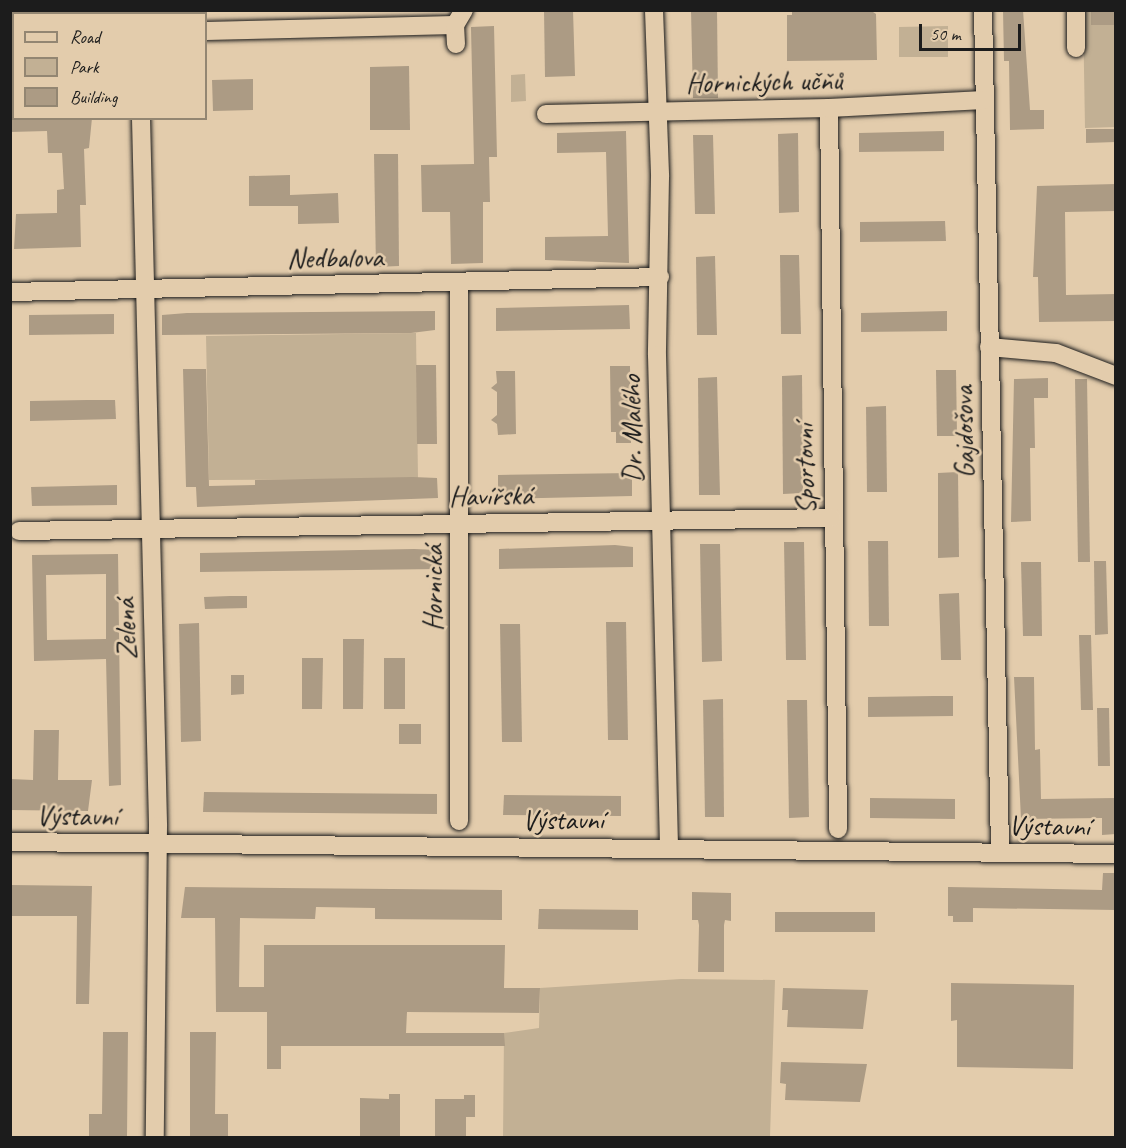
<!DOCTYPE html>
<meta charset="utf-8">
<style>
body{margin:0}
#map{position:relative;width:1126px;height:1148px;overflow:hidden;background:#e3ccac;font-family:Caveat,sans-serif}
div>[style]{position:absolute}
.green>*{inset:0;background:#c2b094}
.building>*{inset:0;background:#ac9b84}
.roads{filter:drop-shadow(0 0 2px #1c1c1c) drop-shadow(0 0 2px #1c1c1c)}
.minor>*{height:18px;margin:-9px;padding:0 9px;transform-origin:9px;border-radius:9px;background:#e3ccac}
span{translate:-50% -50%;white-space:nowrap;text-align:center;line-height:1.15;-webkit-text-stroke:5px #e3ccac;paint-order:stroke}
.street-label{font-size:28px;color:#1c1c1c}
.frame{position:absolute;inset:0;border:12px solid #1c1c1c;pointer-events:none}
.legend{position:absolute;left:12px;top:12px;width:195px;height:108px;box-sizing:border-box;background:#e3ccac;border:2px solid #938672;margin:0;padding:8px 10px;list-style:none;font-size:18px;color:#1c1c1c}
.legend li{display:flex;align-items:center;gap:12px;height:30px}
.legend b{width:30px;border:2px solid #938672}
.scale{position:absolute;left:919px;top:24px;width:102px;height:27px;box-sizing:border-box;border:3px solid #1c1c1c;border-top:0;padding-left:8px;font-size:18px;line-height:21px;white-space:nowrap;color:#1c1c1c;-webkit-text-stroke:4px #e3ccac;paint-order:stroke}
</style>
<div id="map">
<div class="green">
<i style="clip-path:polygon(10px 11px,53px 11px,14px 14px,13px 56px)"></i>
<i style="clip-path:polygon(1083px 11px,1115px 11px,1115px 127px,1085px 128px)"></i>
<i style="clip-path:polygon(948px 26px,948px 57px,899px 57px,899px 27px)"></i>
<i style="clip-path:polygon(525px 74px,526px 101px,511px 102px,511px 75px)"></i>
<i style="clip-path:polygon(416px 333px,418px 479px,209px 480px,206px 336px)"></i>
<i style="clip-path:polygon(681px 979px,775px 980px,770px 1137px,503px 1138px,504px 1033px,539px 1028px,540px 988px)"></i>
</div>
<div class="building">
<i style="clip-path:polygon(544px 10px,573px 10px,575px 76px,545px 77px)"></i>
<i style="clip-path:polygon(691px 10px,717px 10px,718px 98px,693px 98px)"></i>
<i style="clip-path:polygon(792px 10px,870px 10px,876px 14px,877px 60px,787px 61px,787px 15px,792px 15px)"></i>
<i style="clip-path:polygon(1003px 10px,1023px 10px,1030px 110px,1044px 110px,1044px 129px,1010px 130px,1009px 61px,1004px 61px)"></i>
<i style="clip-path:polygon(1116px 11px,1116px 25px,1091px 25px,1091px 12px)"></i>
<i style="clip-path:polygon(494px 26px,497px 157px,489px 157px,490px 202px,483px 202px,483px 263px,451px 264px,450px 212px,422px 212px,421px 165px,474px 164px,471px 27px)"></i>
<i style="clip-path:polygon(409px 66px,410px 130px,370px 130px,370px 67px)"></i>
<i style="clip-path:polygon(253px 79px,253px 110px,213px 111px,212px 80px)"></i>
<i style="clip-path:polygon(10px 118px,92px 118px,89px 148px,84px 149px,86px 205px,80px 205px,81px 247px,14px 249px,16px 214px,57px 213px,57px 190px,64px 189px,62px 153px,48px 153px,47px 131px,10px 132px)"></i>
<i style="clip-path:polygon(1086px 129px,1116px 129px,1116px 142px,1086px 143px)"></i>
<i style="clip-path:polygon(626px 131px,629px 263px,545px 260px,545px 237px,608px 236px,606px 152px,557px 153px,557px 133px)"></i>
<i style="clip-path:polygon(944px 131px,944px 151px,859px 152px,859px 133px)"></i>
<i style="clip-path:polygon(798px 133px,799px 212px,779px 213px,778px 134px)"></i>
<i style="clip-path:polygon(693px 135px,713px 135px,715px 214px,695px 214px)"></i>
<i style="clip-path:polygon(374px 154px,398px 154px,399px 266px,376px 267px)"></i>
<i style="clip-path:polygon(290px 175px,290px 195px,338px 193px,339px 223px,298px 224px,298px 206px,249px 206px,249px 176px)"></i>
<i style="clip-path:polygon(1116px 184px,1116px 211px,1065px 212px,1066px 295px,1116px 294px,1116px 321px,1039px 322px,1038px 277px,1033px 277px,1037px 186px)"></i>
<i style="clip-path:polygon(945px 221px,946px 241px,860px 242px,860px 222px)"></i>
<i style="clip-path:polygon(780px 255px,799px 255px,801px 334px,781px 334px)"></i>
<i style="clip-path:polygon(715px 256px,717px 335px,697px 335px,696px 257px)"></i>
<i style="clip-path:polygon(629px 305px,630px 329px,496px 331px,496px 308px)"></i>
<i style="clip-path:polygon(435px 311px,435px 330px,411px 333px,162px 335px,162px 315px,187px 313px)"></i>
<i style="clip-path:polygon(947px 311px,947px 331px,861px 332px,861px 313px)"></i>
<i style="clip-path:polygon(114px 314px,114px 334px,29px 335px,29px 315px)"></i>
<i style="clip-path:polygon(416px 365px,436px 365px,437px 444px,417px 444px)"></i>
<i style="clip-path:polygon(610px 366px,630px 366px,631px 443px,616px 443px,616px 432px,611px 432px)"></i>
<i style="clip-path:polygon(183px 369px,206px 369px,209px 486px,255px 485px,255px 480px,413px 477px,437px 478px,438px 498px,197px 507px,196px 487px,186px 487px)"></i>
<i style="clip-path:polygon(936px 370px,956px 370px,957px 436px,937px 436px)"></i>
<i style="clip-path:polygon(496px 371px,515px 371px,516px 434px,498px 435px,497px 424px,491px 420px,497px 415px,497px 392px,491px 388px,497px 383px)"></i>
<i style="clip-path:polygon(802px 375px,803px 493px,783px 494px,782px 376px)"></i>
<i style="clip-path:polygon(717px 377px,720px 495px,699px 495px,698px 378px)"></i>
<i style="clip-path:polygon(1048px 378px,1048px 398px,1034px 398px,1035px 448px,1030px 448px,1031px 521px,1011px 522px,1014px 379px)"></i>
<i style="clip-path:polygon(1075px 379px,1087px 379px,1090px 562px,1078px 562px)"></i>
<i style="clip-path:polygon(87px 400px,115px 400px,116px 419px,30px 421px,30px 401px)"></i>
<i style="clip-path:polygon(886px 406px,887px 492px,867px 492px,866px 407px)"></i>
<i style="clip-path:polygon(958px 472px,959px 557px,938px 558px,938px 473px)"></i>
<i style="clip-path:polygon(632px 473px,632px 496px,498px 499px,498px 475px)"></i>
<i style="clip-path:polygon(117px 485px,117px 505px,32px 506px,31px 487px)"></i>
<i style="clip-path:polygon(868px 541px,888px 541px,889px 626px,869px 626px)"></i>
<i style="clip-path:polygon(784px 542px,804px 542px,806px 660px,786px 660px)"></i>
<i style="clip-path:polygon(700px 544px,720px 544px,722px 661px,702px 662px)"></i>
<i style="clip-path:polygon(615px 545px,633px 547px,633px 567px,499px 569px,499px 549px)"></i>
<i style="clip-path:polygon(414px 549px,439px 550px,439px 569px,200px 572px,200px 553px)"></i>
<i style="clip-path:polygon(evenodd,118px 554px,121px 785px,109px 786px,106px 659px,34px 661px,32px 555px,118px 554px,106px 574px,106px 639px,47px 640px,46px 575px,106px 574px)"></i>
<i style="clip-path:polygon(1094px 561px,1106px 561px,1108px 634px,1095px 635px)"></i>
<i style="clip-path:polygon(1021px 562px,1041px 562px,1042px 636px,1023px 636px)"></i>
<i style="clip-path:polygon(959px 593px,961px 660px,941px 660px,939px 594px)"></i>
<i style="clip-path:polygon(230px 596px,247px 596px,247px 608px,205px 609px,204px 597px)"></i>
<i style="clip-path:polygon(606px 622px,626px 622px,628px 740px,608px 740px)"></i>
<i style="clip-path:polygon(199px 623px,201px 741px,181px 742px,179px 624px)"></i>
<i style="clip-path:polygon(500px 624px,520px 624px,522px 742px,502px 742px)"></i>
<i style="clip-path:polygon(1079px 635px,1091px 635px,1093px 710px,1081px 710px)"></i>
<i style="clip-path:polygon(343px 639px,364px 639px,363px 709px,343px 709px)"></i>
<i style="clip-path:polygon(302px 658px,323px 658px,322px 709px,302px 709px)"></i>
<i style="clip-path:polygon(384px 658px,405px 658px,405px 709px,384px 709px)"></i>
<i style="clip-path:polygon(231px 675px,244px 675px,244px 694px,231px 695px)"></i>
<i style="clip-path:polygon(1014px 677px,1034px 677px,1035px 750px,1040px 749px,1041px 799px,1116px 798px,1116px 834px,1102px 835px,1102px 818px,1021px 819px)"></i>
<i style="clip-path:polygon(934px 696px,953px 696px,953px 716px,868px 717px,868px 697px)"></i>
<i style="clip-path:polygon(723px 699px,724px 817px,705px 817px,703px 700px)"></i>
<i style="clip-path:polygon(787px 700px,807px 700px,809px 817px,789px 818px)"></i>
<i style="clip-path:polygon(1097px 708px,1109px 708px,1110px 766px,1098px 766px)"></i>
<i style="clip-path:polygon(399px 724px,421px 724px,421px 744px,399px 744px)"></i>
<i style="clip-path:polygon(34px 730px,59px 730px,58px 780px,92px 780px,88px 811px,10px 810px,10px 779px,33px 780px)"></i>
<i style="clip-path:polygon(204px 792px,437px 794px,437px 814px,203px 812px)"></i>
<i style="clip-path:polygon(504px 795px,621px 796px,621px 816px,503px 815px)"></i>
<i style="clip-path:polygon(870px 798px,955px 799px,955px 819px,870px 818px)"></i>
<i style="clip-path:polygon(1103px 873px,1116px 873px,1116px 910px,973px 908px,973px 922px,953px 922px,953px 916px,948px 916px,948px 887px,1102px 890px)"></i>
<i style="clip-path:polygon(10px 885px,92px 886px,89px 1004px,76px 1004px,77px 916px,10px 916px)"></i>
<i style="clip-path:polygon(185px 887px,502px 890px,502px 920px,375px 919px,375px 908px,316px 907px,315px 919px,240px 918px,239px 987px,264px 987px,264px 945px,505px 945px,504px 988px,540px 988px,539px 1013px,407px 1012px,406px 1033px,504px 1033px,505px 1046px,281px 1046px,281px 1069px,267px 1069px,267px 1012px,216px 1012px,215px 918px,181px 918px)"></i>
<i style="clip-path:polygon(692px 892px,731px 893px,731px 921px,725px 920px,724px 925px,724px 972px,698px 972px,699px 925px,698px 920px,692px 920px)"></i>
<i style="clip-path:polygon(539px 909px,638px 910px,638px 930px,538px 929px)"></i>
<i style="clip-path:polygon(775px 912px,875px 912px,875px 932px,775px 932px)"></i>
<i style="clip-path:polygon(951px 983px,1074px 985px,1073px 1069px,957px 1067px,957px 1020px,951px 1021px)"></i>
<i style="clip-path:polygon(783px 988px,868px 990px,863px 1029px,787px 1027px,788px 1010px,782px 1010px)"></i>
<i style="clip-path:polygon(103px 1032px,128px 1032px,127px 1137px,89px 1137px,89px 1114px,102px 1114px)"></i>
<i style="clip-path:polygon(190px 1032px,216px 1032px,215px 1114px,228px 1114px,228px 1137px,190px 1137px)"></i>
<i style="clip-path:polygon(781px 1062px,867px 1064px,860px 1102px,785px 1100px,786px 1084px,780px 1083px)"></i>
<i style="clip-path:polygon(389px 1094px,400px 1094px,400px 1136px,360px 1136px,360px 1098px,389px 1099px)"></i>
<i style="clip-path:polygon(464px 1095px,475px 1095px,475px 1117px,466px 1117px,466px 1137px,435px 1137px,435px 1099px,464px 1099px)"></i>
</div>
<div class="roads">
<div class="minor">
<i style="left:138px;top:10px;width:4px;rotate:90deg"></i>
<i style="left:654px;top:10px;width:167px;rotate:87.9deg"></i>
<i style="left:660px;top:177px;width:178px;rotate:91deg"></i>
<i style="left:657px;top:355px;width:492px;rotate:88.6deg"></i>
<i style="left:983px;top:10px;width:842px;rotate:88.84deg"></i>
<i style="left:1076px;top:10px;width:38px;rotate:90deg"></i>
<i style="left:206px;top:31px;width:249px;rotate:-1.4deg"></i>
<i style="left:456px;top:44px;width:19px;rotate:-93deg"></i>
<i style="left:455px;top:25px;width:17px;rotate:-59deg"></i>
<i style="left:829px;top:108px;width:721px;rotate:89.28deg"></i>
<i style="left:546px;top:114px;width:283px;rotate:-1.2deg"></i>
<i style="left:829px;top:108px;width:155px;rotate:-3deg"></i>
<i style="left:141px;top:118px;width:708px;rotate:88.62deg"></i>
<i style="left:158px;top:826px;width:312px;rotate:90.6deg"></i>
<i style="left:459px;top:282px;width:539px;rotate:90deg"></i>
<i style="left:10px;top:292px;width:650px;rotate:-1.32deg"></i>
<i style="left:989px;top:347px;width:67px;rotate:5.1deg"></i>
<i style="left:1056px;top:353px;width:64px;rotate:21deg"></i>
<i style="left:19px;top:531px;width:813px;rotate:-0.92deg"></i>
<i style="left:10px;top:842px;width:1106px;rotate:0.62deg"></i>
</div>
</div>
<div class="street-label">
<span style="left:764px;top:82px;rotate:-1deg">Hornických učňů</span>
<span style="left:335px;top:258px;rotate:-1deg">Nedbalova</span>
<span style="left:632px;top:429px;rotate:-91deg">Dr. Malého</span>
<span style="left:964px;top:432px;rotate:-91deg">Gajdošova</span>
<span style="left:805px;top:469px;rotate:-91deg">Sportovní</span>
<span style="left:491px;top:496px;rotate:-1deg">Havířská</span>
<span style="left:433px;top:588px;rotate:-90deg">Hornická</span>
<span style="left:126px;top:629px;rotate:-92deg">Zelená</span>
<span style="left:77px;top:816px;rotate:1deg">Výstavní</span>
<span style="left:563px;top:820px">Výstavní</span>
<span style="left:1049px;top:826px;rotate:1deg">Výstavní</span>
</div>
<div class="frame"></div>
<ul class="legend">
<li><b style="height:8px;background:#e3ccac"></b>Road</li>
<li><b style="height:16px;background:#c2b094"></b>Park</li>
<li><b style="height:16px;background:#ac9b84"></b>Building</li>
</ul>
<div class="scale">50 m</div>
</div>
